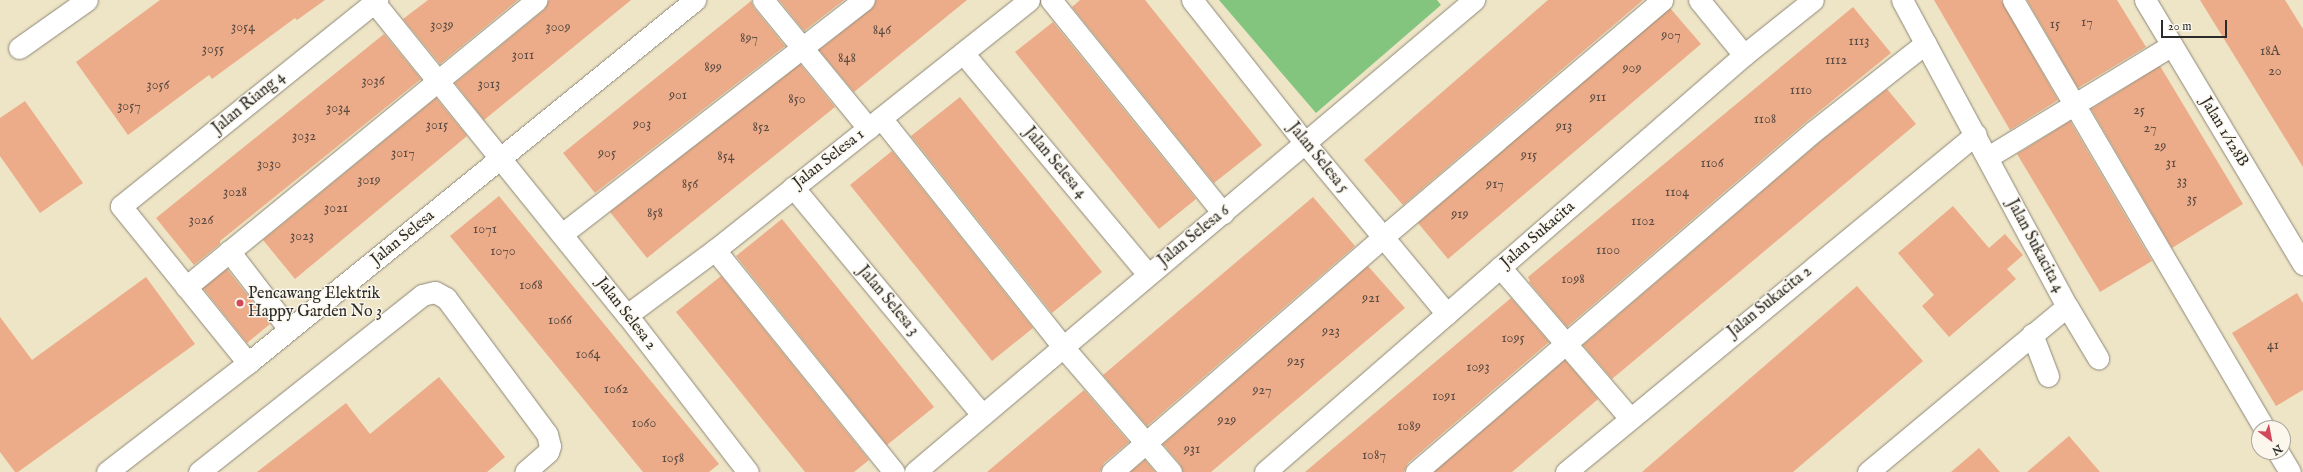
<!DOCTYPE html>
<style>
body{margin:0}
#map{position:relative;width:2303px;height:472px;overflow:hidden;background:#eee4c6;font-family:"IM FELL English",serif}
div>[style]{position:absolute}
.green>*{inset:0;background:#83c57e}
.building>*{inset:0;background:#ecac89}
.roads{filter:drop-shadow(0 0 1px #8c8878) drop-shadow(0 0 1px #8c8878)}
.minor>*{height:21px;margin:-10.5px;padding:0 10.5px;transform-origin:10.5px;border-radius:10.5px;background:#fff}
.dots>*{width:11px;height:11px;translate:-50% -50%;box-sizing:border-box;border:2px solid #fbf7ec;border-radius:50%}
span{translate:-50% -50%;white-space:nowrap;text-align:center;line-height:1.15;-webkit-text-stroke:3px #fbf7ec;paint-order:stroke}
.number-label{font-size:14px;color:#5b4b42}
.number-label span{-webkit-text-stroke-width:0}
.street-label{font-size:16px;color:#2b2b2b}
.poi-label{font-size:16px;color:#2b2b2b}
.left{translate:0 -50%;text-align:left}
.north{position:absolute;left:2251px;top:420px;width:40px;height:40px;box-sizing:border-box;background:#fbf7ec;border:1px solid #a8a59f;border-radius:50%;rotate:148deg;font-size:11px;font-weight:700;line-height:16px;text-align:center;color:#2b2b2b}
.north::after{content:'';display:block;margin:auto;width:14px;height:18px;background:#d1495b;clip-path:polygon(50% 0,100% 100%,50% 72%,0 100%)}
.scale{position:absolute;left:2161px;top:20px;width:66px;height:18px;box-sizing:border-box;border:2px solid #2b2b2b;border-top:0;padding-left:5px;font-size:12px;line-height:14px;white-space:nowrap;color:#2b2b2b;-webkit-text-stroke:3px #fbf7ec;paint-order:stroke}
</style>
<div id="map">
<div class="green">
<i style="clip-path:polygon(1219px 0,1437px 0,1441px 5px,1316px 113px)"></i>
</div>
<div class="building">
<i style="clip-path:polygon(160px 0,325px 0,297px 20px,295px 18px,212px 79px,209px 75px,128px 135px,76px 62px)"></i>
<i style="clip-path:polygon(428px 0,518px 0,440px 64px,403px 19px)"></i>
<i style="clip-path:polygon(549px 0,631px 0,484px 120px,455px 83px,545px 9px)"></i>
<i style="clip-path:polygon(779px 0,844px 0,804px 31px)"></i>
<i style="clip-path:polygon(876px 0,967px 0,854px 92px,819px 50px,871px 9px)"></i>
<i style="clip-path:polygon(1080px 0,1145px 0,1262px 145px,1214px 183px,1072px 7px)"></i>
<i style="clip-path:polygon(1548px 0,1643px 0,1403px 205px,1364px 160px)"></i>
<i style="clip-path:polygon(1934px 0,2001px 0,2058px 100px,2010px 130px)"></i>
<i style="clip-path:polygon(2027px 0,2117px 0,2146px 47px,2078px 88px)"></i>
<i style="clip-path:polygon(2200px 0,2285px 0,2303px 29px,2303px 167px)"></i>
<i style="clip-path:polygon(751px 1px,754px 8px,785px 46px,595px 193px,563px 153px)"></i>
<i style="clip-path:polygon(1853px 7px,1891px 53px,1806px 122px,1567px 327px,1529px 282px,1530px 281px,1528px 277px)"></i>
<i style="clip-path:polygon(1670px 8px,1701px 44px,1448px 259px,1418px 223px)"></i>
<i style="clip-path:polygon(1053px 22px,1196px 199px,1159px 229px,1015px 52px)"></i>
<i style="clip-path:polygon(384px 34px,421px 79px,220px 241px,220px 244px,194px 265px,156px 218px)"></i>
<i style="clip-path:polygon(800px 64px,835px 107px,647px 258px,610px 212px)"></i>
<i style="clip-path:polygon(2160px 66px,2243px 204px,2172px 248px,2091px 109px)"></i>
<i style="clip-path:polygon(1887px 89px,1916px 124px,1612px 379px,1583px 345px,1822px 140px)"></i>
<i style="clip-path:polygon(960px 97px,1102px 272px,1052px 313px,911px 136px)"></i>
<i style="clip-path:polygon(436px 98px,467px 136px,295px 279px,263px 240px)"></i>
<i style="clip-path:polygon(25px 101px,83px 183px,40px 213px,0 156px,0 118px)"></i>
<i style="clip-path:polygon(2070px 121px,2152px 261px,2100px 292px,2017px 154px)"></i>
<i style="clip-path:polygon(892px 151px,1033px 328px,992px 361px,850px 185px)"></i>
<i style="clip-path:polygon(499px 196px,719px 464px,709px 472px,643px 472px,450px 236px)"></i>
<i style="clip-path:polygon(1313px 197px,1355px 246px,1147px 426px,1103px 375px)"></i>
<i style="clip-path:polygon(1953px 206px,1989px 248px,2005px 234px,2023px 255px,2007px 269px,2016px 279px,1949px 337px,1922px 306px,1934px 295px,1898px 253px)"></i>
<i style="clip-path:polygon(782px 219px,934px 407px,887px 445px,736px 256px)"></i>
<i style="clip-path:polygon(1368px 266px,1405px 308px,1211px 472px,1183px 472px,1180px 464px,1163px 444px)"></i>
<i style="clip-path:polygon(227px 269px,270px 324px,247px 343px,203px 288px)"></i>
<i style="clip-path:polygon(721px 276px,869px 460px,854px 472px,805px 472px,676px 312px)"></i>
<i style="clip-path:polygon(146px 277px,195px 344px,18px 472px,15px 472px,0 452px,0 317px,32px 360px)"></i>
<i style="clip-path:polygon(1857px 286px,1923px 361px,1793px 472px,1642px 472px)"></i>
<i style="clip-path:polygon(2297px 293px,2303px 303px,2303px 390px,2276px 406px,2232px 333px)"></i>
<i style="clip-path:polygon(1511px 298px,1549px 342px,1408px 463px,1404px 472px,1305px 472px)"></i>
<i style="clip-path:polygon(1565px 360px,1598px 399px,1590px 406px,1512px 472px,1434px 472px)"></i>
<i style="clip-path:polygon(439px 377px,505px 457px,487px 472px,257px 472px,346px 403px,370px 434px)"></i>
<i style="clip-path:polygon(1084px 390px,1129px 442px,1104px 463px,1100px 472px,987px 472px)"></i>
<i style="clip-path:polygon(2069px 436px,2100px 472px,2027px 472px)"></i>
<i style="clip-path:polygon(1979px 448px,2000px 472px,1951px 472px)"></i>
<i style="clip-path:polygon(1145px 460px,1155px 472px,1130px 472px)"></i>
</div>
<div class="roads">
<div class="minor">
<i style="left:763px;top:0;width:166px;rotate:50.6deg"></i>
<i style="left:1051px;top:0;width:274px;rotate:51.1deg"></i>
<i style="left:1192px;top:0;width:182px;rotate:51.7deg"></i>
<i style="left:1305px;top:143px;width:222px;rotate:50.3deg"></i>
<i style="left:1699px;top:0;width:71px;rotate:50.7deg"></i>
<i style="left:1902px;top:0;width:348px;rotate:61.7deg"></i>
<i style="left:2067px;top:306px;width:61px;rotate:59.2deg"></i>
<i style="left:2013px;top:0;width:496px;rotate:59.6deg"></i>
<i style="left:2145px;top:0;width:308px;rotate:59.1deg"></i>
<i style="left:374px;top:2px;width:402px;rotate:51.1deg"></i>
<i style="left:627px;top:315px;width:198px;rotate:52.4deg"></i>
<i style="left:19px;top:48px;width:83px;rotate:-35.2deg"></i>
<i style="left:963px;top:53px;width:288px;rotate:50.1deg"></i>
<i style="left:881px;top:118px;width:294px;rotate:51.5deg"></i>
<i style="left:1064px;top:348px;width:164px;rotate:49.2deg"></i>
<i style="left:1988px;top:157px;width:215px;rotate:-31.3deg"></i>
<i style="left:793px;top:187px;width:296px;rotate:50.3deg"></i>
<i style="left:562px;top:234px;width:382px;rotate:-37.8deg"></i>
<i style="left:715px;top:250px;width:285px;rotate:51.1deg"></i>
<i style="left:229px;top:251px;width:98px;rotate:52.4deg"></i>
<i style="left:1500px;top:267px;width:199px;rotate:49.3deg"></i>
<i style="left:186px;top:287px;width:453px;rotate:-39.3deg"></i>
<i style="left:627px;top:315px;width:109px;rotate:-36.5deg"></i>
<i style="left:715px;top:250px;width:401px;rotate:-38.5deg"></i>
<i style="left:2032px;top:334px;width:45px;rotate:69.1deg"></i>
<i style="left:248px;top:363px;width:202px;rotate:-129deg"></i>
<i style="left:121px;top:206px;width:329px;rotate:-38.8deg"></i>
<i style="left:2278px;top:452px;width:23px;rotate:59deg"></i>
<i style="left:107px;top:472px;width:178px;rotate:-37.7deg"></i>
<i style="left:248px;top:363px;width:576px;rotate:-39.08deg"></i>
<i style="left:199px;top:472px;width:285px;rotate:-38.4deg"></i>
<i style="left:422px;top:295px;width:13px;rotate:-13deg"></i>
<i style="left:435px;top:292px;width:13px;rotate:29deg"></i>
<i style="left:446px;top:298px;width:169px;rotate:53.4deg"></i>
<i style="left:547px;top:434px;width:12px;rotate:76deg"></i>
<i style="left:550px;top:446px;width:6px;rotate:108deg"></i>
<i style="left:548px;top:452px;width:30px;rotate:139deg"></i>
<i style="left:915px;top:472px;width:732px;rotate:-40.18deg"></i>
<i style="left:1112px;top:472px;width:359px;rotate:-40.9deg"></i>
<i style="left:1383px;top:237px;width:366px;rotate:-40.3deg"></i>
<i style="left:1265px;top:472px;width:635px;rotate:-41.04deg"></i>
<i style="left:1744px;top:55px;width:88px;rotate:-38.6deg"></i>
<i style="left:1416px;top:472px;width:524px;rotate:-40.59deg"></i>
<i style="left:1814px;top:131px;width:142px;rotate:-38.2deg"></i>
<i style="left:1566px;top:472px;width:531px;rotate:-39.5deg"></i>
<i style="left:1868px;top:472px;width:259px;rotate:-39.8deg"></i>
</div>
</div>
<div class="dots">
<i style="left:240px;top:303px;background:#d1495b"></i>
</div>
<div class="number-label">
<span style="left:2087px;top:22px">17</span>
<span style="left:2055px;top:24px">15</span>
<span style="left:442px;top:25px">3039</span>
<span style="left:243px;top:27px">3054</span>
<span style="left:558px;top:27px">3009</span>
<span style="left:882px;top:30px">846</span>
<span style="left:1671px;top:35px">907</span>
<span style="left:749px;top:38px">897</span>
<span style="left:1859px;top:41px">1113</span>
<span style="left:213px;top:49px">3055</span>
<span style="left:2270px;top:51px">18A</span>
<span style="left:523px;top:55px">3011</span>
<span style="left:847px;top:58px">848</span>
<span style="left:1836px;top:60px">1112</span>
<span style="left:713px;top:67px">899</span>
<span style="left:1632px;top:68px">909</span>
<span style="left:2275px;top:71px">20</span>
<span style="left:373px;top:81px">3036</span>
<span style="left:489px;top:84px">3013</span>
<span style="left:158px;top:85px">3056</span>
<span style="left:1801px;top:90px">1110</span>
<span style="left:678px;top:95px">901</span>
<span style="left:1598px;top:97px">911</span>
<span style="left:797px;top:99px">850</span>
<span style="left:129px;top:106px">3057</span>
<span style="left:338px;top:108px">3034</span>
<span style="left:2139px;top:110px">25</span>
<span style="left:1765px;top:119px">1108</span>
<span style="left:642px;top:124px">903</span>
<span style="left:437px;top:125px">3015</span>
<span style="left:1564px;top:126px">913</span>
<span style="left:761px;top:127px">852</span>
<span style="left:2150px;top:128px">27</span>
<span style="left:304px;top:136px">3032</span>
<span style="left:2160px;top:146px">29</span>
<span style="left:403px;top:153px">3017</span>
<span style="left:607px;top:153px">905</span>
<span style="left:1529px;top:155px">915</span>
<span style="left:726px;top:156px">854</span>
<span style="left:1712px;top:163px">1106</span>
<span style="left:2171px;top:163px">31</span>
<span style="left:269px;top:164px">3030</span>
<span style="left:369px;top:180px">3019</span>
<span style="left:2182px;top:181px">33</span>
<span style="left:690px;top:184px">856</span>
<span style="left:1495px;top:184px">917</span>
<span style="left:235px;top:192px">3028</span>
<span style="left:1677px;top:192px">1104</span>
<span style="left:2192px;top:199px">35</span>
<span style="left:336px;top:208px">3021</span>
<span style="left:655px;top:213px">858</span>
<span style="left:1460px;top:214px">919</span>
<span style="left:201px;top:220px">3026</span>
<span style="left:1643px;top:221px">1102</span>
<span style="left:485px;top:229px">1071</span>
<span style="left:302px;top:236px">3023</span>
<span style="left:1608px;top:250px">1100</span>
<span style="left:503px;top:251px">1070</span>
<span style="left:1573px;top:279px">1098</span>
<span style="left:531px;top:285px">1068</span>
<span style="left:1371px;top:298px">921</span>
<span style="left:560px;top:320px">1066</span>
<span style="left:1331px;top:331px">923</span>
<span style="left:1513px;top:338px">1095</span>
<span style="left:2273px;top:345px">41</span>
<span style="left:588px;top:354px">1064</span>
<span style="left:1296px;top:361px">925</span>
<span style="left:1478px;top:367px">1093</span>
<span style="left:616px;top:389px">1062</span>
<span style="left:1262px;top:390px">927</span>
<span style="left:1444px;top:396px">1091</span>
<span style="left:1227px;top:420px">929</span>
<span style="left:644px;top:423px">1060</span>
<span style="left:1409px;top:426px">1089</span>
<span style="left:1192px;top:449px">931</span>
<span style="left:1374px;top:455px">1087</span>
<span style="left:673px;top:458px">1058</span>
</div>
<div class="street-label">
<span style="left:249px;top:103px;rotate:-39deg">Jalan Riang 4</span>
<span style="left:2224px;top:132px;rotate:59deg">Jalan 1/128B</span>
<span style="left:1318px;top:158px;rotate:51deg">Jalan Selesa 5</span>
<span style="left:829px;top:159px;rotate:-38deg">Jalan Selesa 1</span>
<span style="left:1055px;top:163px;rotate:50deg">Jalan Selesa 4</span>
<span style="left:1538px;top:235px;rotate:-41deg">Jalan Sukacita</span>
<span style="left:1194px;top:236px;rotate:-39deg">Jalan Selesa 6</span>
<span style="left:403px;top:238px;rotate:-39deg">Jalan Selesa</span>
<span style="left:2035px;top:246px;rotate:62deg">Jalan Sukacita 4</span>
<span style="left:888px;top:301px;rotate:50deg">Jalan Selesa 3</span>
<span style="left:1770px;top:302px;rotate:-39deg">Jalan Sukacita 2</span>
<span style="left:626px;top:314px;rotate:52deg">Jalan Selesa 2</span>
</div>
<div class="poi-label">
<span class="left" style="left:248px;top:303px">Pencawang Elektrik<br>Happy Garden No 3</span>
</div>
<div class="north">N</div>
<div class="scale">20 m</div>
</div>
